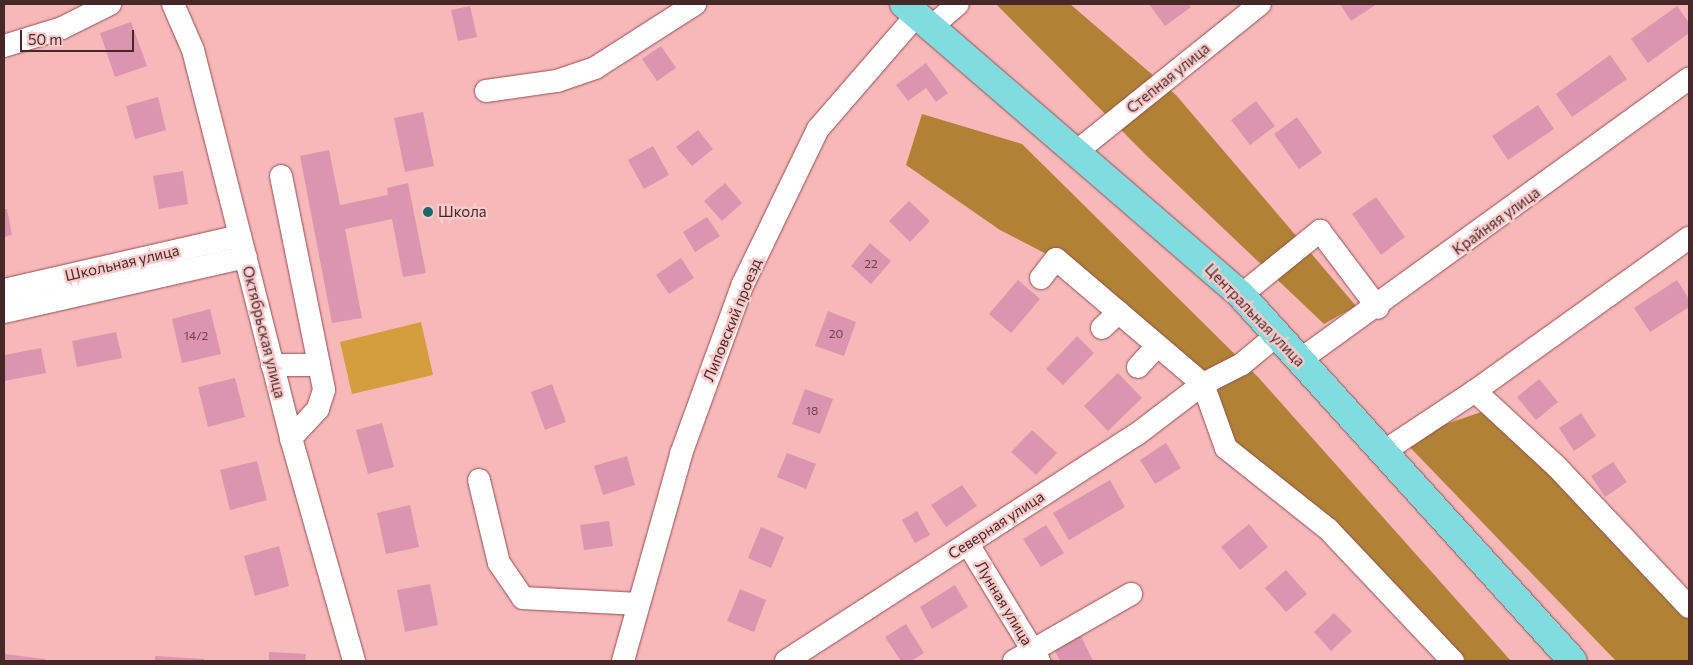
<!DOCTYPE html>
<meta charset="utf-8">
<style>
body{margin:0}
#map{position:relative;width:1693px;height:665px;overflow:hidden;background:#f7b8ba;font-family:Commissioner,sans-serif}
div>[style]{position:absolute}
.green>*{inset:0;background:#d49d3e}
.forest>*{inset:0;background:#b18235}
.building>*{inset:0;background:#dc95ae}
.roads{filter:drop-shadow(0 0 1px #934f53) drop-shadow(0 0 1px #934f53)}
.minor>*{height:22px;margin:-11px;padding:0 11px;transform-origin:11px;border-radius:11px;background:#fff}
.major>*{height:28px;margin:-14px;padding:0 14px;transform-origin:14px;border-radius:14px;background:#80dcdf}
.dots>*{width:14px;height:14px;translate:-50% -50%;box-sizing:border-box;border:2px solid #facacb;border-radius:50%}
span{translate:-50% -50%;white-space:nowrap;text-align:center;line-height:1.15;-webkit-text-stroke:4.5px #facacb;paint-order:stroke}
.number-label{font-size:12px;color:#6c434a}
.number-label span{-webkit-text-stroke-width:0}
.street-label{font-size:15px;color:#462829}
.poi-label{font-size:15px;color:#462829}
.left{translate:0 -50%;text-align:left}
.frame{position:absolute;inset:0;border:5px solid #462829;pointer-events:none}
.scale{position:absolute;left:20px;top:30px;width:114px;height:22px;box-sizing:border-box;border:2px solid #462829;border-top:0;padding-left:6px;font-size:15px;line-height:18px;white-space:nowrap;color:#462829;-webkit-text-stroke:4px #facacb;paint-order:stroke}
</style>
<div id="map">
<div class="green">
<i style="clip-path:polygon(421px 322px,433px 375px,352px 394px,340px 342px)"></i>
</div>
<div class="forest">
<i style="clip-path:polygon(996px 4px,1070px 4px,1176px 95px,1356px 306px,1324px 324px,1147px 156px)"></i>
<i style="clip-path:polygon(922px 114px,1022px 144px,1258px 377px,1511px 661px,1462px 661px,1226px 448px,1203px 384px,1056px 259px,1000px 230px,906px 165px)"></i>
<i style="clip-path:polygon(1493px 408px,1689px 616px,1689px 661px,1616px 661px,1402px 439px)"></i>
</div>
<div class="building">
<i style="clip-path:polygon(1149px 4px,1188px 4px,1191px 7px,1165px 26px)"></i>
<i style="clip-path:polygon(1340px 4px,1377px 4px,1351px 21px)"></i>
<i style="clip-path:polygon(470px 6px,477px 37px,458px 41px,451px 10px)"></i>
<i style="clip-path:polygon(1677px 6px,1689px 23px,1689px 33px,1648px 63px,1631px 39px)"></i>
<i style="clip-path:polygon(131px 22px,147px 66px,115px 77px,100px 33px)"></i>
<i style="clip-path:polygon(661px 46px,676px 68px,657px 81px,642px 59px)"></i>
<i style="clip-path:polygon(1610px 55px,1627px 79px,1572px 117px,1556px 94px)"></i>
<i style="clip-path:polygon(926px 63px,948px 93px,936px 102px,926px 88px,908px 101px,896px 85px)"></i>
<i style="clip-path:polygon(158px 97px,166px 130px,135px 139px,126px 106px)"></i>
<i style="clip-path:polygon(1256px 101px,1275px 126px,1250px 145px,1231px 120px)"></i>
<i style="clip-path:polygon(1538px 105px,1554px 129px,1508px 160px,1492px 136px)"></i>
<i style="clip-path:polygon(423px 112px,434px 166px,405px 172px,394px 118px)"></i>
<i style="clip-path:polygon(1297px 117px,1322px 153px,1299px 169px,1274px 134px)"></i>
<i style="clip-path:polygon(698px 130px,713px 149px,692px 166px,676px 147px)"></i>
<i style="clip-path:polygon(653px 146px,669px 175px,644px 189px,628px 160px)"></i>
<i style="clip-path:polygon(329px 150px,340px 205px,388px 195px,387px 188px,408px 183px,426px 273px,403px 277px,392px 219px,345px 229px,362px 318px,332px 323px,300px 156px)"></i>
<i style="clip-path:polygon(183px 171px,188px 204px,159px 209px,153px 176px)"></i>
<i style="clip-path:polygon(725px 183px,742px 203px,722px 221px,704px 201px)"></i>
<i style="clip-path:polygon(1376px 197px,1405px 237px,1381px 255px,1352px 214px)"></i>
<i style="clip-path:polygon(909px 201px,930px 221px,910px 242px,889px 221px)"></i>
<i style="clip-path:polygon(4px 209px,7px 209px,12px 235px,4px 237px)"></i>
<i style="clip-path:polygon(707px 217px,720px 236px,695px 252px,683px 232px)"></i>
<i style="clip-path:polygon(870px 243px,891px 261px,871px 284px,851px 266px)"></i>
<i style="clip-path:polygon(681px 258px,694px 278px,669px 294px,656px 275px)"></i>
<i style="clip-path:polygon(1018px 280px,1040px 299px,1011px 333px,989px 314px)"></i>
<i style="clip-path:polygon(1677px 280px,1689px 299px,1689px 307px,1650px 332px,1634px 308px)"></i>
<i style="clip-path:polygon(210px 309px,221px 354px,182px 363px,172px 319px)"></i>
<i style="clip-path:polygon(828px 311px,856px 322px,844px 356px,815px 346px)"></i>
<i style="clip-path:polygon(116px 332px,122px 358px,77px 367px,72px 341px)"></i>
<i style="clip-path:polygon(1077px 336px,1094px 353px,1063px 385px,1046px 369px)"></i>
<i style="clip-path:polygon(41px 348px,46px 373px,4px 381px,4px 355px)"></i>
<i style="clip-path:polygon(1118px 373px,1142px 398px,1108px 431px,1084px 406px)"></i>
<i style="clip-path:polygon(235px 378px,245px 417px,208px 427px,198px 387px)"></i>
<i style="clip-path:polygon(1539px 379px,1558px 402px,1536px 420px,1517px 397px)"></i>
<i style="clip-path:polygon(552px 384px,566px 422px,545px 430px,531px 392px)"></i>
<i style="clip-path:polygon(805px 389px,833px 399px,820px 434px,792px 424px)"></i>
<i style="clip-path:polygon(1581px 413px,1596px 436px,1574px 451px,1559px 428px)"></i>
<i style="clip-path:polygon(382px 423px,394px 467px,368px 474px,356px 430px)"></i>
<i style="clip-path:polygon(1032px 430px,1057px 453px,1036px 475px,1011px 452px)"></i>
<i style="clip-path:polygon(1166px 443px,1181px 468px,1155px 484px,1140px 460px)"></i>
<i style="clip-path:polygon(787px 453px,816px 464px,806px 489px,777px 477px)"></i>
<i style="clip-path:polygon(627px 456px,635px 485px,603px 495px,594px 466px)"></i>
<i style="clip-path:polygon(257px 461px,267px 500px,230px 510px,220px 470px)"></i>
<i style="clip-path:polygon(1613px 462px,1627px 482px,1605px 497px,1591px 476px)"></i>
<i style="clip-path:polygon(1110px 480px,1125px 507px,1069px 540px,1053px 513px)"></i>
<i style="clip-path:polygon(962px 485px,977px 506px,946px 527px,931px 505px)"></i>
<i style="clip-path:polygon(410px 505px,419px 547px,386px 554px,377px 513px)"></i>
<i style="clip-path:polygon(917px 511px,930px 535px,915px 543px,902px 520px)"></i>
<i style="clip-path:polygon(609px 521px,613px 546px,584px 550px,580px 525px)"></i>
<i style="clip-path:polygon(1249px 524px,1268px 547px,1240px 570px,1221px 547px)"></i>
<i style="clip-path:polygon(1046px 525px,1064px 553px,1041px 567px,1023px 539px)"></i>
<i style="clip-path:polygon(761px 527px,784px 537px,771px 568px,748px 558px)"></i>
<i style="clip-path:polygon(279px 546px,289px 586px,255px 596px,244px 556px)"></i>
<i style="clip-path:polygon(1286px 570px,1307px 594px,1286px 612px,1265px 588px)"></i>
<i style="clip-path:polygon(430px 584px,438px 625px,405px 632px,397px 590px)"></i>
<i style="clip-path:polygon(955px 585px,968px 607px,932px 629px,920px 607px)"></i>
<i style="clip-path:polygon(740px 589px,766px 600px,754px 632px,727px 621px)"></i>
<i style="clip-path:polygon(1334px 613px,1352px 631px,1331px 651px,1314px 632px)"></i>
<i style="clip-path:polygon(906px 624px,924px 653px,911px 661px,901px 661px,885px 637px)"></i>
<i style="clip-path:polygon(1079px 632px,1093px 661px,1060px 661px,1052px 645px)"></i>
<i style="clip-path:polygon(269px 652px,306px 654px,305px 661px,269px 661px)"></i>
<i style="clip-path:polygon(4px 654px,45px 659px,45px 661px,4px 661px)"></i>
<i style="clip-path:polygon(155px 656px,204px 659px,204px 661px,155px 661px)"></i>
</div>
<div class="roads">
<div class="minor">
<i style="left:173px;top:4px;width:50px;rotate:66.5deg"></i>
<i style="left:193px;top:50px;width:400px;rotate:75.8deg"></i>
<i style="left:291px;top:438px;width:232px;rotate:74.2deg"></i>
<i style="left:929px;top:29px;width:38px;rotate:-41deg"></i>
<i style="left:4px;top:46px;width:61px;rotate:-17.2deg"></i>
<i style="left:62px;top:28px;width:54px;rotate:-26.6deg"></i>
<i style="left:486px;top:91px;width:72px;rotate:-8deg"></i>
<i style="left:557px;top:81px;width:40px;rotate:-18.9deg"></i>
<i style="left:595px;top:68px;width:119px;rotate:-32.6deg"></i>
<i style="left:1076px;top:152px;width:236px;rotate:-38.8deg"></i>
<i style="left:281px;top:176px;width:218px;rotate:78.6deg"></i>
<i style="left:324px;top:390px;width:20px;rotate:108deg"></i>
<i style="left:318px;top:409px;width:40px;rotate:133deg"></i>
<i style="left:1041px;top:278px;width:24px;rotate:-52deg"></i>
<i style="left:1056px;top:259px;width:193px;rotate:40.4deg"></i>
<i style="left:1203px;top:384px;width:68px;rotate:70.2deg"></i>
<i style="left:1226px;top:448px;width:130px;rotate:38.5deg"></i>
<i style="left:1328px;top:529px;width:182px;rotate:46.6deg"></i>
<i style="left:4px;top:290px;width:242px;rotate:-12.9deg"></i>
<i style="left:1241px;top:295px;width:102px;rotate:-39deg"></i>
<i style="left:1320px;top:231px;width:96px;rotate:53deg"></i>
<i style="left:4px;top:312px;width:248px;rotate:-12.8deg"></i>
<i style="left:1102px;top:328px;width:23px;rotate:-43deg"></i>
<i style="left:1300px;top:360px;width:480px;rotate:-35.9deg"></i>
<i style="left:272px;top:365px;width:47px"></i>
<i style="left:1138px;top:367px;width:28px;rotate:-48deg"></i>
<i style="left:1475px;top:391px;width:112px;rotate:42.8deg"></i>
<i style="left:1557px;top:467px;width:192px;rotate:46.7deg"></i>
<i style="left:1383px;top:452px;width:110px;rotate:-33.5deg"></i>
<i style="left:1475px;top:391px;width:263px;rotate:-35.6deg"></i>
<i style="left:479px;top:480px;width:85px;rotate:76.5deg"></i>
<i style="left:499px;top:563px;width:42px;rotate:55.6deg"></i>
<i style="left:523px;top:598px;width:115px;rotate:3deg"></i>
<i style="left:968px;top:544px;width:137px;rotate:58.7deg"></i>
<i style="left:623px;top:661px;width:215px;rotate:-74.3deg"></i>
<i style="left:681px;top:454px;width:181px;rotate:-70deg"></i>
<i style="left:743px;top:284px;width:172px;rotate:-64.2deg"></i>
<i style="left:818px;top:129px;width:150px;rotate:-49.1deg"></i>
<i style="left:786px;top:661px;width:417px;rotate:-32.9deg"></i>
<i style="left:1136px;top:435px;width:84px;rotate:-37.3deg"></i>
<i style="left:1203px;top:384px;width:44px;rotate:-27.1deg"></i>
<i style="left:1242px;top:364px;width:45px;rotate:-39.6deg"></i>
<i style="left:1014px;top:661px;width:135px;rotate:-29.8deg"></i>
</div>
<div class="major">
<i style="left:904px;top:4px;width:445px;rotate:40.8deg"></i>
<i style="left:1241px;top:295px;width:494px;rotate:47.8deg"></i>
</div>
</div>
<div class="dots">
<i style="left:428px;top:212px;background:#1a686a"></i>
</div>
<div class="number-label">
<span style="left:871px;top:264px">22</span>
<span style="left:836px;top:334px">20</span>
<span style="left:196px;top:336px">14/2</span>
<span style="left:812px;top:411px">18</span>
</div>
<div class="street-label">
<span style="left:1168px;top:78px;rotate:-39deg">Степная улица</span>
<span style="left:1496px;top:221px;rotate:-36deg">Крайняя улица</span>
<span style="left:122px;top:263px;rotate:-13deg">Школьная улица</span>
<span style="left:1255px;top:315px;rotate:46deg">Центральная улица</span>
<span style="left:732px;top:320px;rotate:-68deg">Липовский проезд</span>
<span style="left:264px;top:332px;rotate:76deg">Октябрьская улица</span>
<span style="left:996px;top:525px;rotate:-33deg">Северная улица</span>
<span style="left:1004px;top:603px;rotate:59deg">Лунная улица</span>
</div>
<div class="poi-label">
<span class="left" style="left:438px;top:212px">Школа</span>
</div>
<div class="frame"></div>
<div class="scale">50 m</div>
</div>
